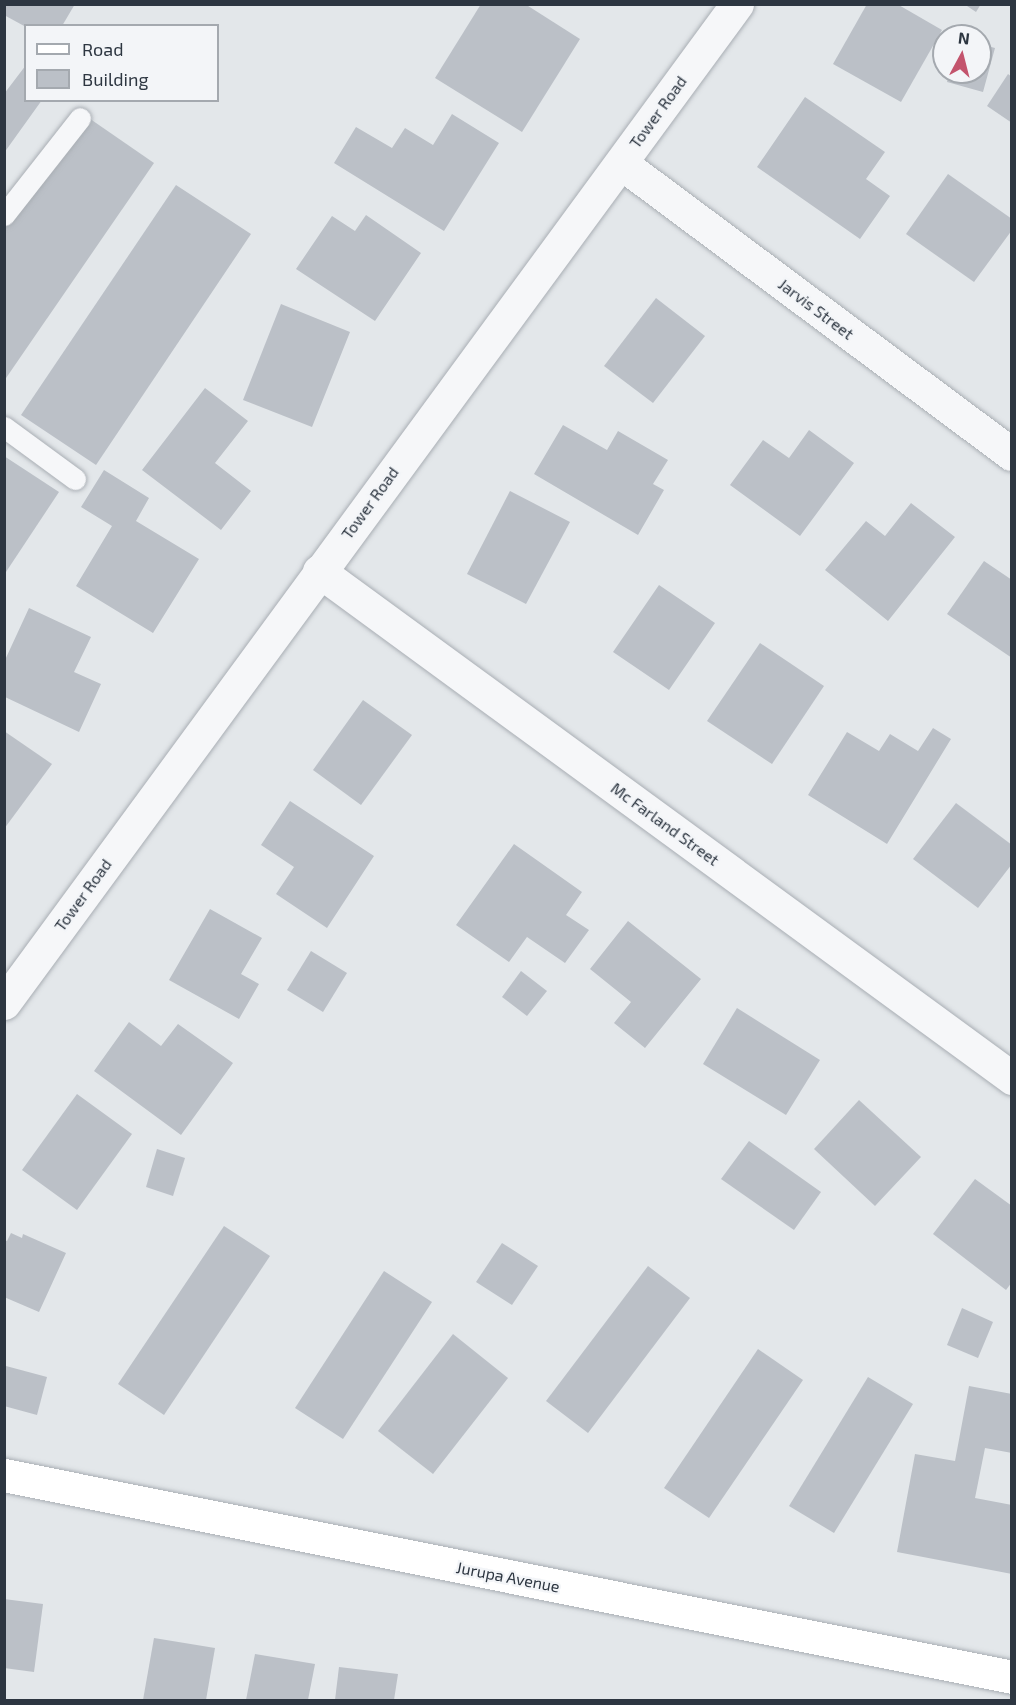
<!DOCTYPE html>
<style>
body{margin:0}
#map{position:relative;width:1016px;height:1705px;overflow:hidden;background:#e3e7ea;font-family:"Exo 2",sans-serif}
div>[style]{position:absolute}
.building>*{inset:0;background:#bbc0c7}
.roads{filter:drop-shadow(0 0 2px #a9aeb4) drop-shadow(0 0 2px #a9aeb4)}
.service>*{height:21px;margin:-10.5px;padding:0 10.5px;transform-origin:10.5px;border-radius:10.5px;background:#f6f7f9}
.minor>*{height:33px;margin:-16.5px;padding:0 16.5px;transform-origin:16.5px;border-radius:16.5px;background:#f6f7f9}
.secondary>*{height:33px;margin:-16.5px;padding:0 16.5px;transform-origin:16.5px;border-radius:16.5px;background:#fff}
span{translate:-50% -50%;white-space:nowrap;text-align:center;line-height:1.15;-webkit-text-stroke:4.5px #f3f5f8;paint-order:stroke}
.street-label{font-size:16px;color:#2d3641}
.frame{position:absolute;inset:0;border:6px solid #2d3641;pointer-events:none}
.legend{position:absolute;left:24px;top:24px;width:195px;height:78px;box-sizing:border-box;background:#f3f5f8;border:2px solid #a4a9af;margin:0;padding:8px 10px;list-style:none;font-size:18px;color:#2d3641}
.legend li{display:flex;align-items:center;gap:12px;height:30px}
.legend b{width:30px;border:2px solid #a4a9af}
.north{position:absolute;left:932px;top:24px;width:60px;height:60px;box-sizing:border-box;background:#f3f5f8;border:2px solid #a4a9af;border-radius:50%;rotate:7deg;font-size:16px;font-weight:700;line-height:24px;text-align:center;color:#2d3641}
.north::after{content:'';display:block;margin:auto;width:21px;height:27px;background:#c3546d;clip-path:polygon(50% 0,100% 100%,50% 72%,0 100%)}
</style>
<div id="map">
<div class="building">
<i style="clip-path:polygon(4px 4px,75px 4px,62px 26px,26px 27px,4px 15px)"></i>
<i style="clip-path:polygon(481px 4px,525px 4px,580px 39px,522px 132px,435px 78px)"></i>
<i style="clip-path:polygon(867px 4px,897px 4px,942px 30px,901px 102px,833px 64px)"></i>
<i style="clip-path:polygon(964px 4px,981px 4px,976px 12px)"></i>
<i style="clip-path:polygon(980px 44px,995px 48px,983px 92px,947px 82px,950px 72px,980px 72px)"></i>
<i style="clip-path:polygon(26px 65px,26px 100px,42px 100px,4px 153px,4px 94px)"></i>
<i style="clip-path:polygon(1008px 74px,1012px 77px,1012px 123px,987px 106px)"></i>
<i style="clip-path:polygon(805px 97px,885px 152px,866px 179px,890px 196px,860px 239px,757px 167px)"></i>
<i style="clip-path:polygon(83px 114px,154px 163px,4px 381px,4px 229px)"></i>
<i style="clip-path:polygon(452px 114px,499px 143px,444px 231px,334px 163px,356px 127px,392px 148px,405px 128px,433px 145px)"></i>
<i style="clip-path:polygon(948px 174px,1012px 219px,1012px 230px,974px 282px,906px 234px)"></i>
<i style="clip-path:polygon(176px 185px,251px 234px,96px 465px,21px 415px)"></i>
<i style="clip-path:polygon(366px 215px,421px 253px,375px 321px,296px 269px,332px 216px,355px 231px)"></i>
<i style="clip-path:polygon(656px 298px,705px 336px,653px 403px,604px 366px)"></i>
<i style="clip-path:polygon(281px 304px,350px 332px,312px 427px,243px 400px)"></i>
<i style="clip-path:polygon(205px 388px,248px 421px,215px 463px,251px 491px,221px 530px,142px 470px)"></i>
<i style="clip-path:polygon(563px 425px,607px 450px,618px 431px,668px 460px,653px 484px,664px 490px,638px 535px,534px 474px)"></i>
<i style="clip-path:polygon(809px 430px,854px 463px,800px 536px,730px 485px,763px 440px,789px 458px)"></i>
<i style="clip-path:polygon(4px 456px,59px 492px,4px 575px)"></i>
<i style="clip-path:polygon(104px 470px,149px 498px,136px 521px,199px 559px,153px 633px,76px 586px,112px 526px,81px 507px)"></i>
<i style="clip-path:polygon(510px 491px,570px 522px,526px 604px,467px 574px)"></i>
<i style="clip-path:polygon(911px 503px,955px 537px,888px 621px,825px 570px,866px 521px,885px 536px)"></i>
<i style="clip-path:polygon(984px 561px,1012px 580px,1012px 658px,947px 614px)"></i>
<i style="clip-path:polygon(659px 585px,715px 623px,669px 690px,613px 652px)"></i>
<i style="clip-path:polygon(29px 608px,91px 637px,74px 672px,101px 684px,79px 732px,5px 697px,5px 660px)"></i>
<i style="clip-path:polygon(760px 643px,824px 686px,772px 764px,707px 721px)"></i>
<i style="clip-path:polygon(363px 700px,412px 735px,361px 805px,313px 770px)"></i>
<i style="clip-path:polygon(933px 728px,951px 739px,887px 844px,808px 795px,847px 732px,879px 751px,890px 734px,918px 751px)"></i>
<i style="clip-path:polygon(4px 731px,52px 764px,4px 829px)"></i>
<i style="clip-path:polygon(290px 801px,374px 856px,327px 928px,276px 894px,294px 867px,261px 845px)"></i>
<i style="clip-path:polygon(956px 803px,1012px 845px,1012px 864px,978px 908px,913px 859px)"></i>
<i style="clip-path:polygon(514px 844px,582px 892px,566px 915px,589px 930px,565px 963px,527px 937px,509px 962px,456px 925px)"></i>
<i style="clip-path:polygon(210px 909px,262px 938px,241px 974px,259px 984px,239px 1019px,169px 980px)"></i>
<i style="clip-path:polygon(628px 921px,701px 979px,645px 1048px,614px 1023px,631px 1002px,590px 969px)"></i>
<i style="clip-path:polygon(311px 951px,347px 973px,323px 1012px,287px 990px)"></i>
<i style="clip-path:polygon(521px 971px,547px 991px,527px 1016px,502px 997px)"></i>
<i style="clip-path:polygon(737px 1008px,820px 1060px,786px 1115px,703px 1064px)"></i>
<i style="clip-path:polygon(129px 1022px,161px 1046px,178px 1024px,233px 1063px,181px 1135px,94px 1071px)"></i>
<i style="clip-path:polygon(77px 1094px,132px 1134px,77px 1210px,22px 1170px)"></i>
<i style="clip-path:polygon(859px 1100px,921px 1157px,875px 1206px,814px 1149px)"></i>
<i style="clip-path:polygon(749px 1141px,821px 1192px,794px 1230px,721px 1179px)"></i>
<i style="clip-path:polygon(157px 1149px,185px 1158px,173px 1196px,146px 1187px)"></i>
<i style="clip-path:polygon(975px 1179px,1012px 1206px,1012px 1282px,1006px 1290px,933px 1234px)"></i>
<i style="clip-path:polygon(224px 1226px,270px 1256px,164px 1415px,118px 1384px)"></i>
<i style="clip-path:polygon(11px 1233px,22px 1238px,23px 1234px,66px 1253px,39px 1312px,4px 1297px,4px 1240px,7px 1241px)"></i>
<i style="clip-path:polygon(502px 1243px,538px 1266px,512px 1305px,476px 1282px)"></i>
<i style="clip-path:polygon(648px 1266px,690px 1298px,588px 1433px,546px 1401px)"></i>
<i style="clip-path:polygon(384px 1271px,432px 1302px,343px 1439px,295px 1408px)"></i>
<i style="clip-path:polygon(962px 1308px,993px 1322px,978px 1358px,947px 1345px)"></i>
<i style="clip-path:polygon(453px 1334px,508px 1378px,433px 1474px,378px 1431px)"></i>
<i style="clip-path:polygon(758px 1349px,803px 1380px,709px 1518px,664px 1488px)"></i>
<i style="clip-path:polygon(6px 1366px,47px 1377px,37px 1415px,4px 1406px)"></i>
<i style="clip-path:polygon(868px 1377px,913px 1404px,834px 1533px,789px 1506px)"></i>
<i style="clip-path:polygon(969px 1386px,1012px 1394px,1012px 1453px,985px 1448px,975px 1498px,1012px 1505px,1012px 1574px,897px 1552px,915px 1454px,955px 1461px)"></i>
<i style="clip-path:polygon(4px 1599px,43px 1604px,34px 1672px,4px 1668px)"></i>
<i style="clip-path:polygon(154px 1638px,215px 1648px,206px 1700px,143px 1700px)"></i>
<i style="clip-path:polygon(255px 1654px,315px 1664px,308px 1700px,246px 1700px)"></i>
<i style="clip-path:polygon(339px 1667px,398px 1674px,394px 1700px,335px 1700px)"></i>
</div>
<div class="roads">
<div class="service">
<i style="left:4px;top:215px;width:123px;rotate:-51.9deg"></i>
<i style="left:4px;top:427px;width:88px;rotate:36.2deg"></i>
</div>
<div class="minor">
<i style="left:621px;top:163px;width:487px;rotate:36.7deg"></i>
<i style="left:319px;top:571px;width:859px;rotate:36.19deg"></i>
<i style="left:4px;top:1003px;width:1239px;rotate:-53.73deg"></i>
</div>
<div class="secondary">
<i style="left:4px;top:1475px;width:1028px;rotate:11.33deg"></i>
</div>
</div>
<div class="street-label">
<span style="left:658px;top:112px;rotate:-54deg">Tower Road</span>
<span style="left:816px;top:309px;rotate:37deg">Jarvis Street</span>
<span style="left:370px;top:503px;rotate:-54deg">Tower Road</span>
<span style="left:665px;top:824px;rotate:36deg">Mc Farland Street</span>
<span style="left:83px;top:895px;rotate:-54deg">Tower Road</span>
<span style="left:508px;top:1577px;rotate:11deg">Jurupa Avenue</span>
</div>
<div class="frame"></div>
<ul class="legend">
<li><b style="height:8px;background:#fff"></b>Road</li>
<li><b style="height:16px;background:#bbc0c7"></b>Building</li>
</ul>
<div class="north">N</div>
</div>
